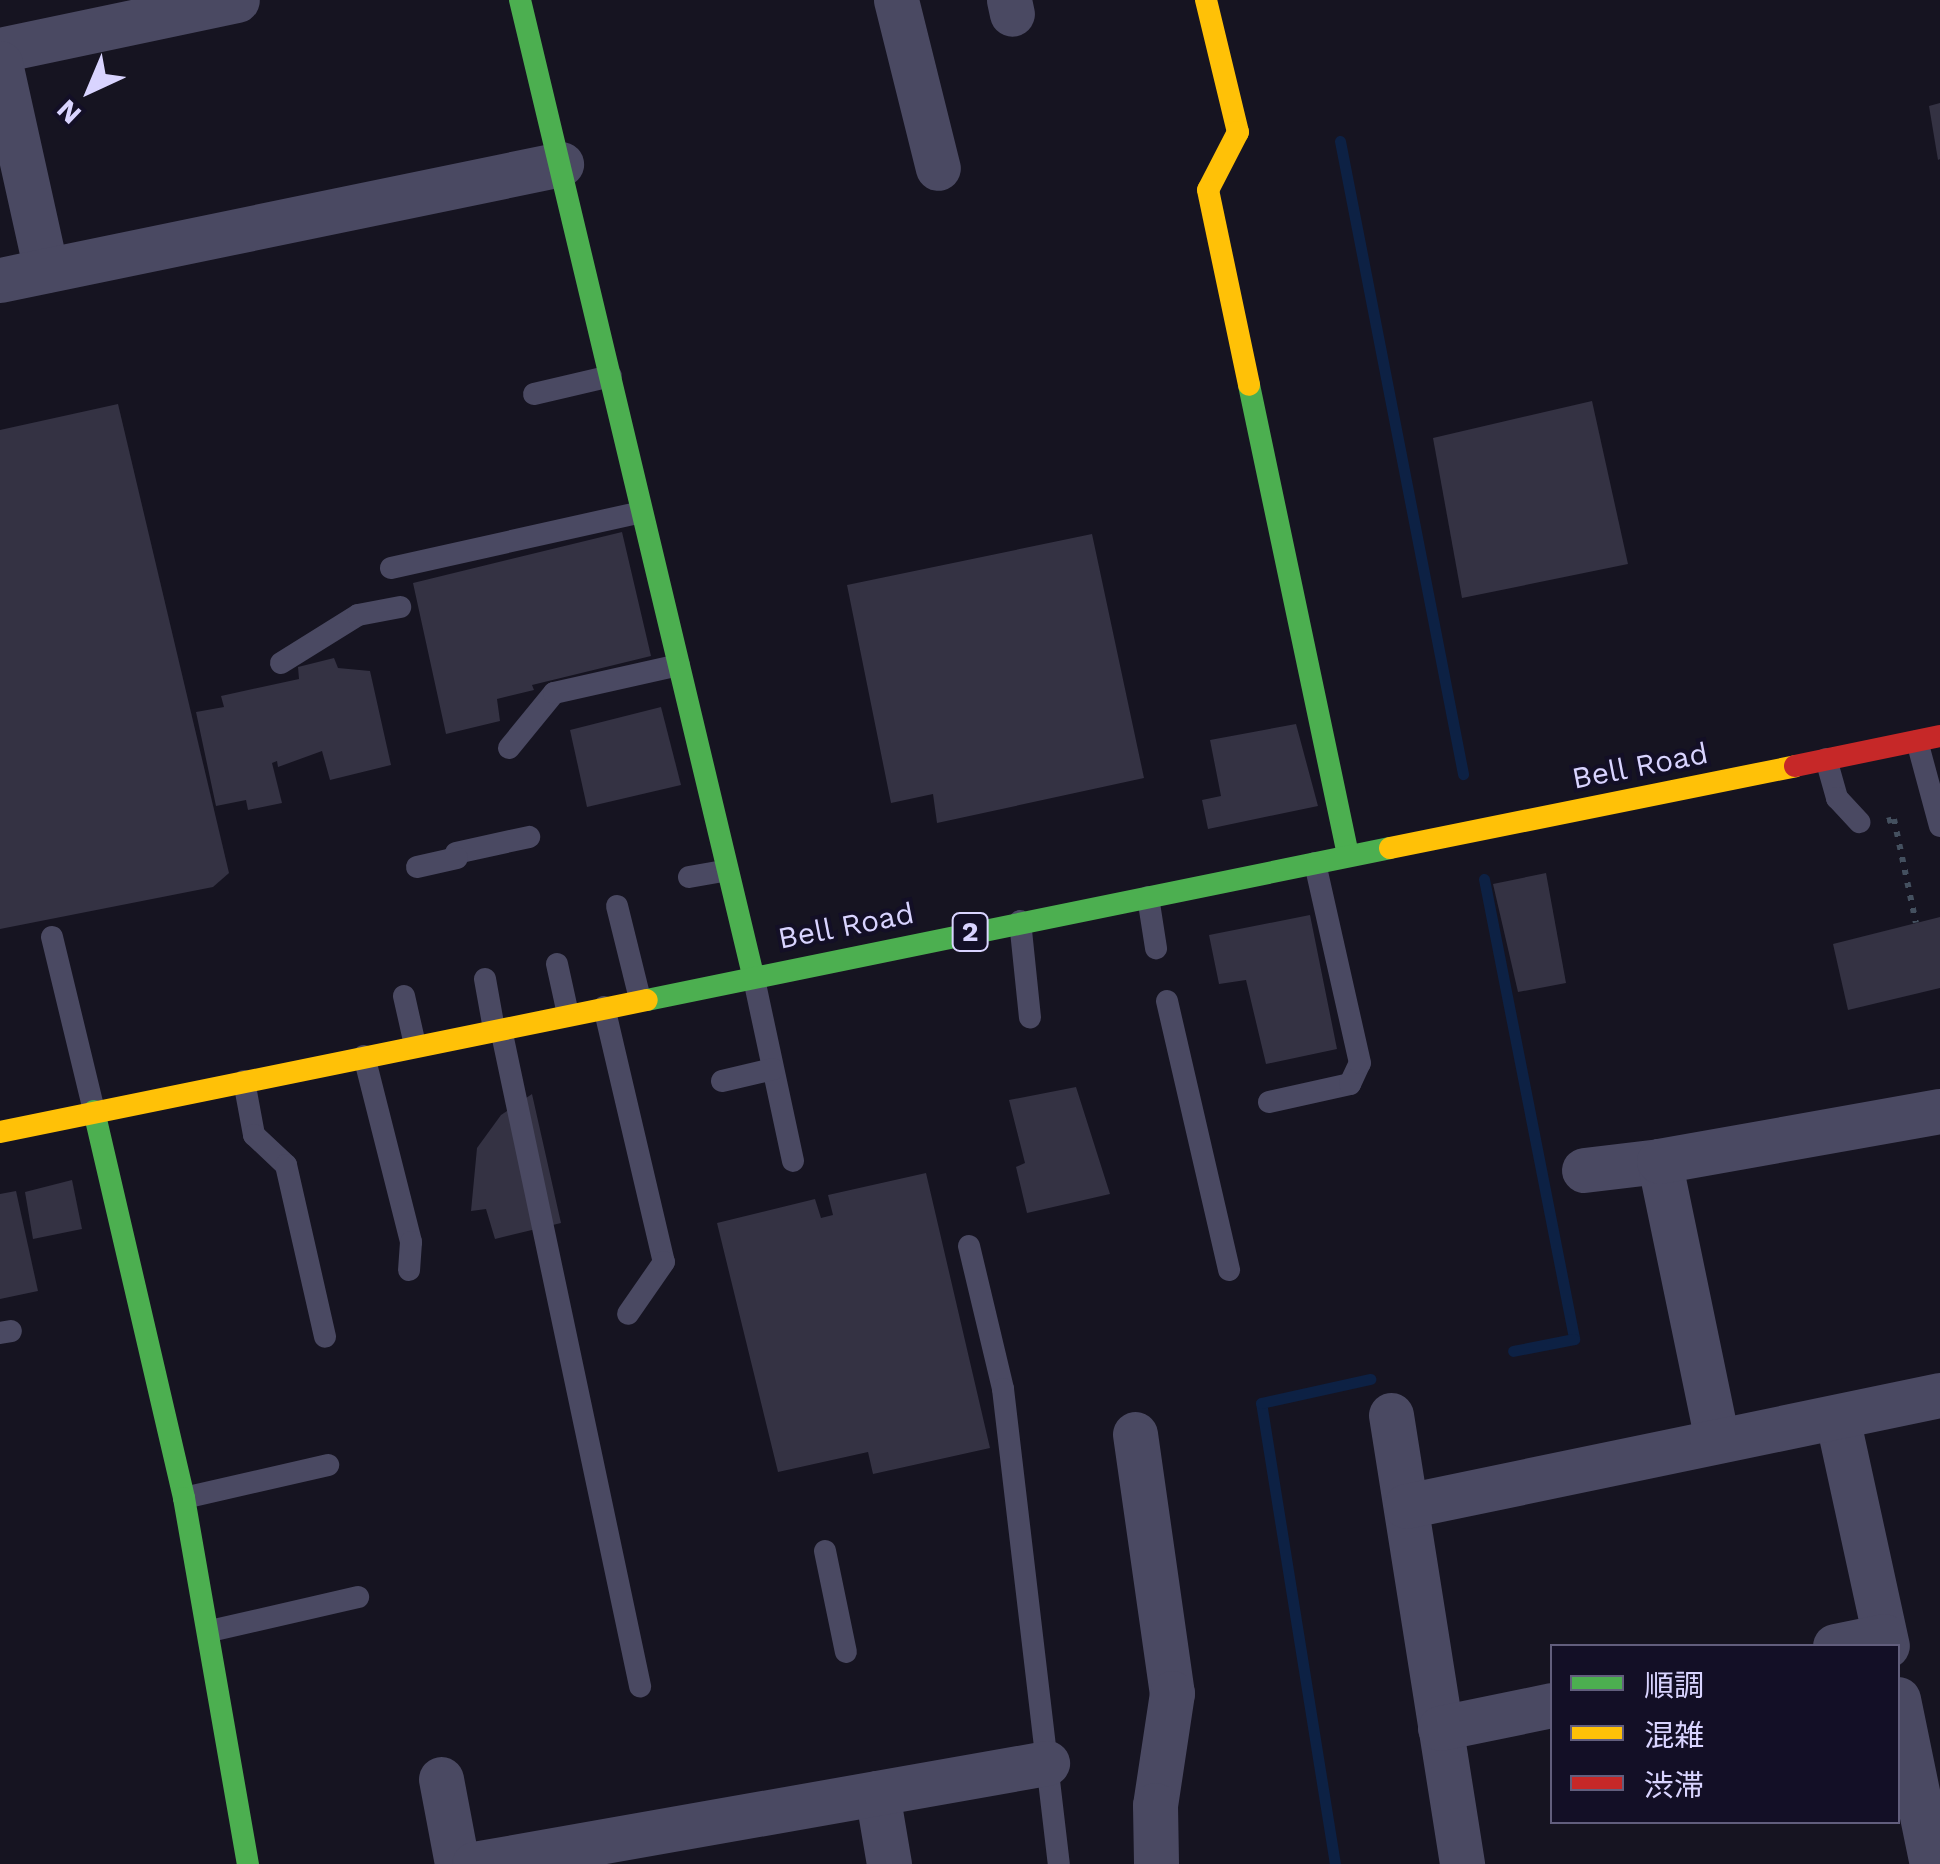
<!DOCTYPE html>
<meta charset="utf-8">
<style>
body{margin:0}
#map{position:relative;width:1940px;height:1864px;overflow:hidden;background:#161421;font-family:"Work Sans","Noto Sans JP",sans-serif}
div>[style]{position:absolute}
.stream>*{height:11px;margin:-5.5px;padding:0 5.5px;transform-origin:5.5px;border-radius:5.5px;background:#0d2144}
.building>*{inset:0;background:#343243}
.path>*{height:6px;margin-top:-3px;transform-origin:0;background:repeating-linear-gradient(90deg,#44505f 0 5px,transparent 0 13px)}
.lane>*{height:22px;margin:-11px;padding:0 11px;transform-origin:11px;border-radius:11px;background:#4a4962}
.street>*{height:45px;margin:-22.5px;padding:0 22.5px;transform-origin:22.5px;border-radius:22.5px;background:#4a4962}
.fast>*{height:22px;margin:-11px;padding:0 11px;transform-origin:11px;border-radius:11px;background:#4caf50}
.slow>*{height:22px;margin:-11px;padding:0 11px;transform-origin:11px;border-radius:11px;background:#ffc107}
.jam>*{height:22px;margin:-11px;padding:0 11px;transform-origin:11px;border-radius:11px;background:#c62828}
span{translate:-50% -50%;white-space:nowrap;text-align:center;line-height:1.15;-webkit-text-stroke:8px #130f26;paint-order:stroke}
.shield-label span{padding:2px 8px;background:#130f26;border:2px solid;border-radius:8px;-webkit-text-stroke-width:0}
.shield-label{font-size:28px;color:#d9d4ff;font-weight:700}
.street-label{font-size:30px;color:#d9d4ff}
.legend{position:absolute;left:1550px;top:1644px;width:350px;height:180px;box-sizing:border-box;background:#130f26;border:2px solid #625e7d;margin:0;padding:12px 18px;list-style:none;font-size:30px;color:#d9d4ff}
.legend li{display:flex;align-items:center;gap:20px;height:50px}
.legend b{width:50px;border:2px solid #625e7d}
.north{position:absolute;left:40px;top:40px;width:100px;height:100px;-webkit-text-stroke:8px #130f26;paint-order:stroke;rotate:224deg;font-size:28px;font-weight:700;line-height:40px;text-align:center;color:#d9d4ff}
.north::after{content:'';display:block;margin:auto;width:35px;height:45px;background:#d9d4ff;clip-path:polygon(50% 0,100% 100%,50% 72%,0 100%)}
</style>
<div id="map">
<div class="stream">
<i style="left:1340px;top:141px;width:645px;rotate:79deg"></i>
<i style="left:1484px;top:879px;width:469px;rotate:78.9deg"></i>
<i style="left:1574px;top:1339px;width:62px;rotate:168.9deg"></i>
<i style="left:1335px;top:1864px;width:467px;rotate:-99.1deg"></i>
<i style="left:1261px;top:1403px;width:112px;rotate:-12.4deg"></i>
</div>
<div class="building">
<i style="clip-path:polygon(1940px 103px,1940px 159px,1938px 160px,1929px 106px)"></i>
<i style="clip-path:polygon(1592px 401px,1628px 564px,1462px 598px,1433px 438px)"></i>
<i style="clip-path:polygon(118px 404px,229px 873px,213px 887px,0 929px,0 430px)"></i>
<i style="clip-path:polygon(622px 532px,651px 656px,532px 685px,534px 690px,497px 699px,500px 721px,446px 734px,413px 583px)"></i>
<i style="clip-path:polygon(1092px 534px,1144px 778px,937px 823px,933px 794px,891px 803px,847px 585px)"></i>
<i style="clip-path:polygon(334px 658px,338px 668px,370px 671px,391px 765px,330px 780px,322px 751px,278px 767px,277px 761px,272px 763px,282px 803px,248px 810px,246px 800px,216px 806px,196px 712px,224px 707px,221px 696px,299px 679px,298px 667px)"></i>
<i style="clip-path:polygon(661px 707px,681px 785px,587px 807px,570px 730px)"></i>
<i style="clip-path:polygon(1296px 724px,1318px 806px,1208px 829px,1202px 800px,1221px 796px,1210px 740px)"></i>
<i style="clip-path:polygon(1546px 873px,1566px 983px,1518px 992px,1493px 884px)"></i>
<i style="clip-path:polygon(1310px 915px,1337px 1049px,1266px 1064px,1246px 980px,1219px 984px,1209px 935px)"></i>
<i style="clip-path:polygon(1940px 917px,1940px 988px,1848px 1010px,1833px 944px)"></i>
<i style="clip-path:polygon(1076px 1087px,1110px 1194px,1027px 1213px,1016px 1167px,1025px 1163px,1009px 1100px)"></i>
<i style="clip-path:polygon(532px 1094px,561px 1223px,495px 1239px,486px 1209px,471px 1211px,477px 1148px,501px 1115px)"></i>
<i style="clip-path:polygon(926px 1173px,990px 1448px,873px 1474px,868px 1452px,778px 1472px,717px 1223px,815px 1199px,821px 1218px,833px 1215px,828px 1195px)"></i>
<i style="clip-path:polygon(72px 1180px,82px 1229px,33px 1239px,25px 1192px)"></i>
<i style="clip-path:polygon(16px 1191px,38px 1291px,0 1299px,0 1194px)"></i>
</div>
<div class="path">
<i style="left:1887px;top:821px;width:7px;rotate:-16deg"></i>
<i style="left:1894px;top:819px;width:106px;rotate:78.1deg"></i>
</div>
<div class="lane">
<i style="left:534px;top:394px;width:79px;rotate:-13.2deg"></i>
<i style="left:391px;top:568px;width:256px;rotate:-12.6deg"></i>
<i style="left:281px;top:663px;width:91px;rotate:-31.9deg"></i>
<i style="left:358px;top:615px;width:43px;rotate:-10.8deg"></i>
<i style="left:1917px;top:741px;width:88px;rotate:74.9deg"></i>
<i style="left:509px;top:748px;width:71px;rotate:-50.7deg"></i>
<i style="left:554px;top:693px;width:128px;rotate:-12.6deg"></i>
<i style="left:1826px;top:759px;width:41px;rotate:74.2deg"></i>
<i style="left:1837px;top:798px;width:33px;rotate:47deg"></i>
<i style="left:456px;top:853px;width:75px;rotate:-12.4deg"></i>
<i style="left:417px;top:867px;width:41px;rotate:-12.7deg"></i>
<i style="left:689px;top:877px;width:39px;rotate:-10deg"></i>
<i style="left:1148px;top:897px;width:52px;rotate:81.1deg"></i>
<i style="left:617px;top:906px;width:96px;rotate:76.1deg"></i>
<i style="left:1020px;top:921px;width:97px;rotate:84.1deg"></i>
<i style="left:52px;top:937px;width:179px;rotate:76.4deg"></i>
<i style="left:557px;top:964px;width:51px;rotate:77.6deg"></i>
<i style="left:485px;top:979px;width:51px;rotate:79.8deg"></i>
<i style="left:754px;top:979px;width:186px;rotate:77.9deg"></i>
<i style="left:404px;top:996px;width:50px;rotate:77.3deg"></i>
<i style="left:1167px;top:1001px;width:276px;rotate:77deg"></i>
<i style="left:604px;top:1007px;width:262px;rotate:76.8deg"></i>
<i style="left:664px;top:1262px;width:63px;rotate:124.7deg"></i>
<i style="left:501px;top:1029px;width:672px;rotate:78.05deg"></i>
<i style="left:364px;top:1056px;width:192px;rotate:75.8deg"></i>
<i style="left:411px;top:1242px;width:28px;rotate:94deg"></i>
<i style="left:244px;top:1081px;width:55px;rotate:79.5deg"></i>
<i style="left:254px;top:1135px;width:44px;rotate:43.2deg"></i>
<i style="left:286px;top:1165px;width:176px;rotate:77.2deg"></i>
<i style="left:722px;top:1081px;width:52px;rotate:-13.2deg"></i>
<i style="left:1269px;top:1102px;width:83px;rotate:-12.5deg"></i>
<i style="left:1350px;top:1084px;width:23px;rotate:-65deg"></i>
<i style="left:1360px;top:1063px;width:205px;rotate:-102.7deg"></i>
<i style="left:969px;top:1246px;width:147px;rotate:76.6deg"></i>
<i style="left:1003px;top:1389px;width:478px;rotate:83.3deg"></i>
<i style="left:0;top:1333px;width:11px;rotate:-10deg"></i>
<i style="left:184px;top:1498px;width:148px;rotate:-12.9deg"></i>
<i style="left:825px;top:1551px;width:103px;rotate:78.3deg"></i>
<i style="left:210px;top:1631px;width:152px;rotate:-12.9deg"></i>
</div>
<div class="street">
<i style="left:896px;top:0;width:173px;rotate:76deg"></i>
<i style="left:1009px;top:0;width:14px;rotate:78deg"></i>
<i style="left:0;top:50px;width:242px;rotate:-11.9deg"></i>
<i style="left:0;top:63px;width:212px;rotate:77.5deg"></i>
<i style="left:0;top:280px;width:573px;rotate:-11.68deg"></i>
<i style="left:1584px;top:1170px;width:76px;rotate:-6.8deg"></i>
<i style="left:1391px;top:1415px;width:455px;rotate:81deg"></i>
<i style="left:1837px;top:1417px;width:234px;rotate:77.7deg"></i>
<i style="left:1135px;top:1434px;width:262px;rotate:81.9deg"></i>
<i style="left:1172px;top:1693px;width:113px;rotate:98.6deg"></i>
<i style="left:1155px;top:1805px;width:59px;rotate:89deg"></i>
<i style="left:1717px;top:1440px;width:285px;rotate:-101.7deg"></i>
<i style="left:1659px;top:1161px;width:285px;rotate:-10.1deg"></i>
<i style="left:1406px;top:1506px;width:545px;rotate:-11.74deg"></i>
<i style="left:1835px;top:1646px;width:50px;rotate:-11.5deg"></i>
<i style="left:1898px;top:1699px;width:168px;rotate:78.4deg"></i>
<i style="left:1440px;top:1728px;width:114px;rotate:-11.6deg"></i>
<i style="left:441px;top:1779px;width:86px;rotate:79.3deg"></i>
<i style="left:877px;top:1793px;width:72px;rotate:80.4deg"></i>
<i style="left:474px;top:1864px;width:582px;rotate:-10deg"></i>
</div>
<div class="fast">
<i style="left:520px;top:0;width:1002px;rotate:76.56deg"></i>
<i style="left:1249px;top:385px;width:480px;rotate:78.1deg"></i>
<i style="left:647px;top:1000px;width:758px;rotate:-11.56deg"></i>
<i style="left:94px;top:1111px;width:397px;rotate:76.9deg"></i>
<i style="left:184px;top:1498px;width:372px;rotate:80.1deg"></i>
</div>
<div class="slow">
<i style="left:1206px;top:0;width:136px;rotate:76.4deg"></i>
<i style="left:1238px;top:132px;width:65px;rotate:117.3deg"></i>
<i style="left:1208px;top:190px;width:199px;rotate:78.1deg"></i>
<i style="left:1390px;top:848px;width:413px;rotate:-11.4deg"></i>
<i style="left:0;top:1132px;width:660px;rotate:-11.53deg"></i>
</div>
<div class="jam">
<i style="left:1795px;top:766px;width:148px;rotate:-11.7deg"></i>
</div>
<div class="shield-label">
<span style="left:970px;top:932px">2</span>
</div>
<div class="street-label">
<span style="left:1640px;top:766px;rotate:-11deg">Bell Road</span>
<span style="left:846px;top:926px;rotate:-11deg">Bell Road</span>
</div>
<ul class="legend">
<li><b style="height:12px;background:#4caf50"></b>順調</li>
<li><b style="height:12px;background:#ffc107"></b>混雑</li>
<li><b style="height:12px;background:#c62828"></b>渋滞</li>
</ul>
<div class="north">N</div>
</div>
